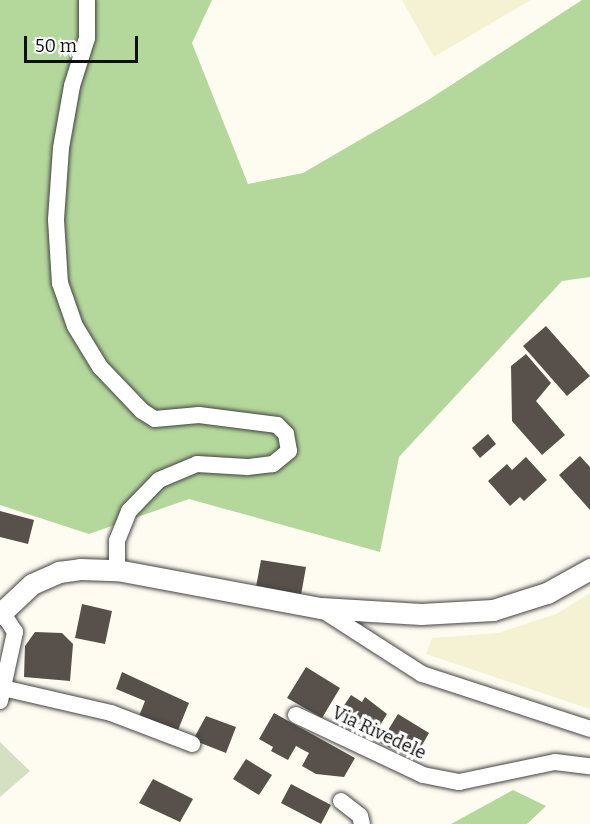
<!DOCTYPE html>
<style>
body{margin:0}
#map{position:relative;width:590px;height:824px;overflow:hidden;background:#fefcf1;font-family:Bitter,serif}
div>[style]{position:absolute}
.farmland>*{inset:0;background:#f4f2d2}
.forest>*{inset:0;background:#b4d89b}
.cemetery>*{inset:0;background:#d5e0c2}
.building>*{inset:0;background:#57504b}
.roads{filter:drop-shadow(0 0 2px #424242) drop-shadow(0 0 2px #424242)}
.minor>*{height:16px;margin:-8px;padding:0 8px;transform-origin:8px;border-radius:8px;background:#fff}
.tertiary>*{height:21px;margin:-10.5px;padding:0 10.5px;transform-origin:10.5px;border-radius:10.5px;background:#fff}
span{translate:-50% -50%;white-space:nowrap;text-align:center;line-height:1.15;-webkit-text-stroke:6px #fff;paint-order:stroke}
.street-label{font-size:18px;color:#0f0f0f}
.scale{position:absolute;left:24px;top:36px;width:114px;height:27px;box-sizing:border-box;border:3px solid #0f0f0f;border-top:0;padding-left:8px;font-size:18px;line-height:21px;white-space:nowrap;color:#0f0f0f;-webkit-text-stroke:4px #fff;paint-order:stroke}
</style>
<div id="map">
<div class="farmland">
<i style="clip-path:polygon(402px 0,531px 0,434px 57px)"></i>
<i style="clip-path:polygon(590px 593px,590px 709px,426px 654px,432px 638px,498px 633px,556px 614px)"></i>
</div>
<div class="forest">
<i style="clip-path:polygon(0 0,212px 0,192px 43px,248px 184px,303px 173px,425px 102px,582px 0,590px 0,590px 277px,562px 281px,399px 457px,380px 552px,189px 499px,89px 534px,0 505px)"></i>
<i style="clip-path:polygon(513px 790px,546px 806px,527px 824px,451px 824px)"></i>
</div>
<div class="cemetery">
<i style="clip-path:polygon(0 742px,30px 771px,0 797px)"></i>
</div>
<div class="building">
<i style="clip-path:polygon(546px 326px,590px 376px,567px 396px,523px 346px)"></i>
<i style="clip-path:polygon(526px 354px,551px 383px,536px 401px,565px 435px,542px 455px,512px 421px,511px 366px)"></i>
<i style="clip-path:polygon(488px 434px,496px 444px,480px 458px,472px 448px)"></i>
<i style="clip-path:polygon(580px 456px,590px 467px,590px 510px,559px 475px)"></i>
<i style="clip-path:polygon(526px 457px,547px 480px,524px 501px,520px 497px,510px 506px,488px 481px,507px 464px,512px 470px)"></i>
<i style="clip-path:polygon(0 511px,34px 520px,28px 544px,0 537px)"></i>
<i style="clip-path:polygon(261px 560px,306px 567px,301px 595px,256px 587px)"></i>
<i style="clip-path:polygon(82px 604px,112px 611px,105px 644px,75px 638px)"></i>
<i style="clip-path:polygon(35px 632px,62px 633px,73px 644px,70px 681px,24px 677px,25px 646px)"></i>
<i style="clip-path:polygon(306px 667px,340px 688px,322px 718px,287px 698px)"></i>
<i style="clip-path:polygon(122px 672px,189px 703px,178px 730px,139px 716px,145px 701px,116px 689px)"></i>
<i style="clip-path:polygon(351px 695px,362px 702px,365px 697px,387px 714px,376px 732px,371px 729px,368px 734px,355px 726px,352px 731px,335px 719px)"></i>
<i style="clip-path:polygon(274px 713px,355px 758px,344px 777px,316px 774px,302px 766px,309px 753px,296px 746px,288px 760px,271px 751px,273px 747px,259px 739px)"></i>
<i style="clip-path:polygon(398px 714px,429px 733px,414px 759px,380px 743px)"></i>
<i style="clip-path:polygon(206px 716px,236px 727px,226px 753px,193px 740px)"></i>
<i style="clip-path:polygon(246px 759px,272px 775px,259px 795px,233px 779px)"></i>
<i style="clip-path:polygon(153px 779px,193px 799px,180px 822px,139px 803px)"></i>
<i style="clip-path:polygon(291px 784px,331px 805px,321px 824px,281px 803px)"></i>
</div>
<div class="roads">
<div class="minor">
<i style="left:87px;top:0;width:38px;rotate:90deg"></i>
<i style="left:87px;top:38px;width:50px;rotate:107.4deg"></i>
<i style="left:72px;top:86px;width:63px;rotate:100.1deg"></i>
<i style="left:61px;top:148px;width:72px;rotate:94deg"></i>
<i style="left:56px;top:220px;width:63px;rotate:86.4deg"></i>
<i style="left:60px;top:283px;width:46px;rotate:70.8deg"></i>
<i style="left:75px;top:326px;width:48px;rotate:58.6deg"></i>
<i style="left:100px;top:367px;width:61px;rotate:46.3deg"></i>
<i style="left:142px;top:411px;width:15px;rotate:32deg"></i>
<i style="left:155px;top:419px;width:44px;rotate:-5.2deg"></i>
<i style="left:199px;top:415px;width:79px;rotate:7.3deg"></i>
<i style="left:277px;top:425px;width:13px;rotate:45deg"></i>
<i style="left:286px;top:434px;width:17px;rotate:80deg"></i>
<i style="left:289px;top:451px;width:21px;rotate:141deg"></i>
<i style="left:273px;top:464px;width:26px;rotate:173deg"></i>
<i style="left:247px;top:467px;width:50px;rotate:-176.6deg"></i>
<i style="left:197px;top:464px;width:41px;rotate:157.2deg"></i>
<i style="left:159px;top:480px;width:43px;rotate:134.1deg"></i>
<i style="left:129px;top:511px;width:32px;rotate:112deg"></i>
<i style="left:117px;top:541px;width:29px;rotate:90deg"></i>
<i style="left:321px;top:609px;width:120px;rotate:32.8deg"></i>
<i style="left:422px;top:674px;width:177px;rotate:18.1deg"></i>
<i style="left:3px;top:688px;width:111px;rotate:13deg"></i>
<i style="left:111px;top:713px;width:87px;rotate:20.9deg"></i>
<i style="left:0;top:701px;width:71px;rotate:-77.7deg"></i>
<i style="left:15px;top:632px;width:24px;rotate:-123deg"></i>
<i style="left:296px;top:715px;width:140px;rotate:25.3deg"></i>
<i style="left:423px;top:775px;width:37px;rotate:11deg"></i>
<i style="left:459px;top:782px;width:98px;rotate:-11.8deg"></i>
<i style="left:555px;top:762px;width:35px;rotate:7deg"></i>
<i style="left:341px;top:801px;width:24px;rotate:38deg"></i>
<i style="left:360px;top:816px;width:8px;rotate:76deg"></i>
</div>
<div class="tertiary">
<i style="left:0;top:614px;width:44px;rotate:-43.2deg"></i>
<i style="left:32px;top:584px;width:30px;rotate:-24deg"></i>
<i style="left:59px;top:572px;width:21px;rotate:-8deg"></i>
<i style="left:80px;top:569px;width:37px;rotate:2deg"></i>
<i style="left:117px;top:570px;width:208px;rotate:10.6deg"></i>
<i style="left:321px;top:608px;width:100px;rotate:3.4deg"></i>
<i style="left:421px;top:614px;width:72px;rotate:-3.2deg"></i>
<i style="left:493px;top:610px;width:57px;rotate:-17.5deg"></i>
<i style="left:547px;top:593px;width:49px;rotate:-29.2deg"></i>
</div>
</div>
<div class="street-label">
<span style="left:379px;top:733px;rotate:25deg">Via Rivedele</span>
</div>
<div class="scale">50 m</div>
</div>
